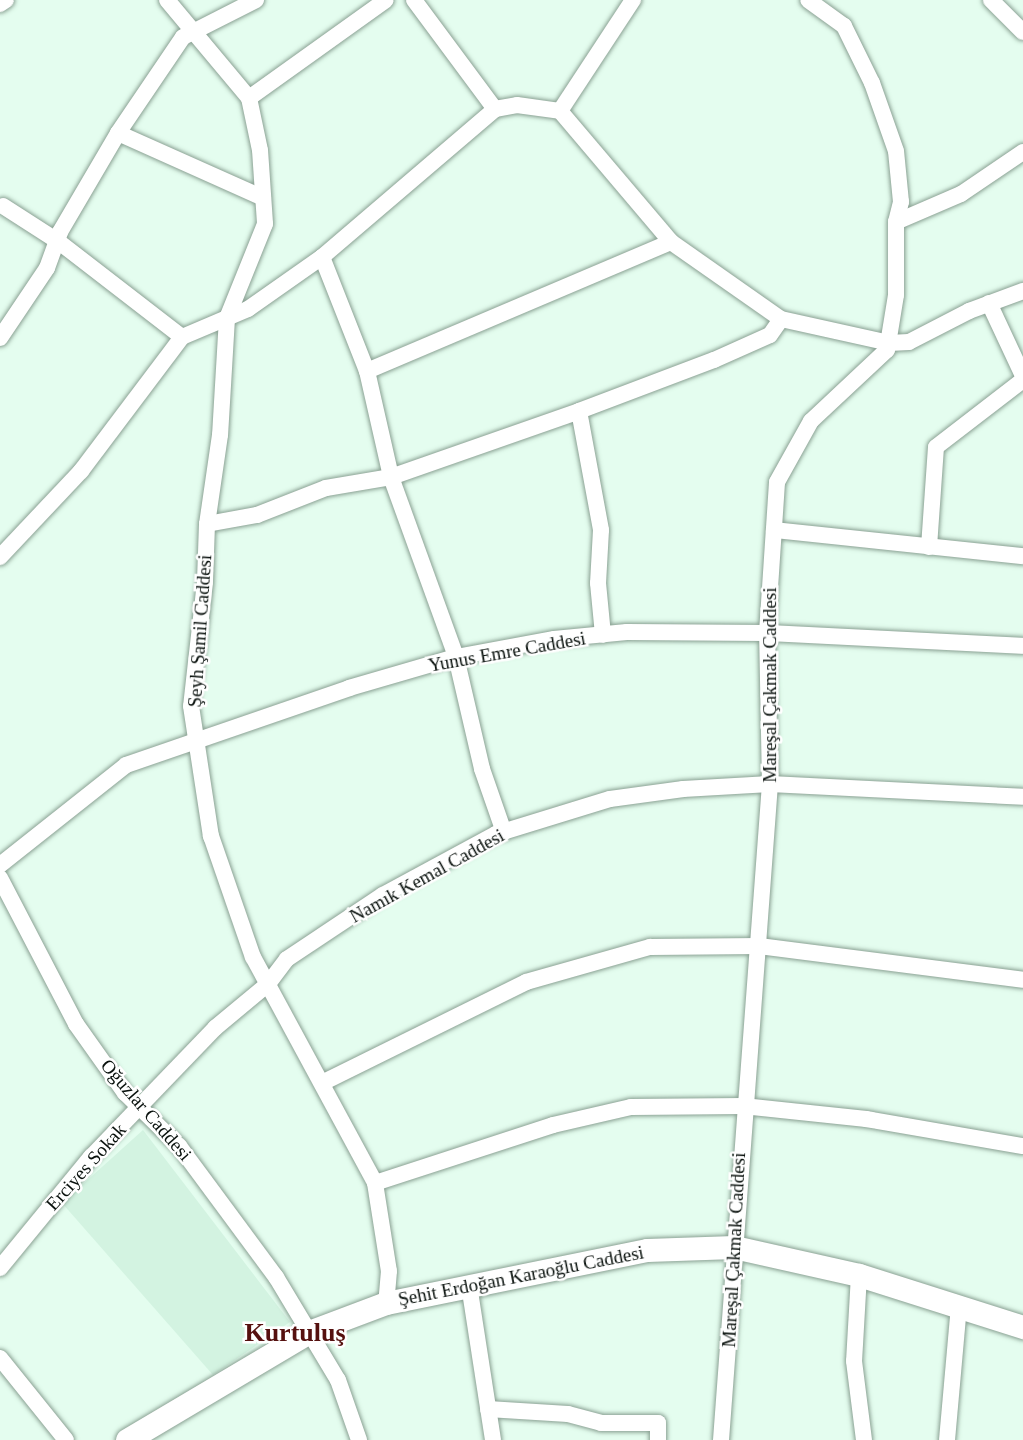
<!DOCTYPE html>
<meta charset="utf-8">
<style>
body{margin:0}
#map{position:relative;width:1023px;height:1440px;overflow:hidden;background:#e4fdef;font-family:"Times New Roman",serif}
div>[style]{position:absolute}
.built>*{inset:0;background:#d3f3e1}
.roads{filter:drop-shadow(0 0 2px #8aa193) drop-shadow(0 0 2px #8aa193)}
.minor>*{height:16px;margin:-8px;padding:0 8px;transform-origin:8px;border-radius:8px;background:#fff}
.secondary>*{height:23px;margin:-11.5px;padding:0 11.5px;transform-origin:11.5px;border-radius:11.5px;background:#fff}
span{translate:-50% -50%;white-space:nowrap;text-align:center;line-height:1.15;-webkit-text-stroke:5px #fff;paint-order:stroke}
.street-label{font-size:19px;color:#09110d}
.district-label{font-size:26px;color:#55100f;font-weight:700}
</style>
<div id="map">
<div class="built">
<i style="clip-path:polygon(143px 1130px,290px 1322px,213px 1375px,62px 1203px)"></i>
</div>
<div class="roads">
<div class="minor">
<i style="left:167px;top:0;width:128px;rotate:50.1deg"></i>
<i style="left:249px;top:98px;width:53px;rotate:78.1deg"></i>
<i style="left:260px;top:150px;width:74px;rotate:86.1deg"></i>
<i style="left:265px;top:224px;width:101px;rotate:112deg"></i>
<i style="left:227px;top:318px;width:117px;rotate:93.4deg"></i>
<i style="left:220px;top:435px;width:90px;rotate:98.3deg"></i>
<i style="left:207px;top:524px;width:58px;rotate:92deg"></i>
<i style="left:205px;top:582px;width:125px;rotate:96.4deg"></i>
<i style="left:191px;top:706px;width:132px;rotate:81.3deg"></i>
<i style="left:211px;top:836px;width:128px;rotate:70.9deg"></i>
<i style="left:253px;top:957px;width:257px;rotate:61.6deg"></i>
<i style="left:375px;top:1183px;width:89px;rotate:81deg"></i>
<i style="left:389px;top:1271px;width:32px;rotate:95deg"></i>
<i style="left:256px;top:0;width:82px;rotate:153.1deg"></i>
<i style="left:183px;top:37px;width:116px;rotate:124.1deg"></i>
<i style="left:118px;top:133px;width:159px;rotate:24.1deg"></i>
<i style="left:414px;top:0;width:136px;rotate:53.4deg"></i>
<i style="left:991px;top:0;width:45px;rotate:45deg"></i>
<i style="left:0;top:4px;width:7px;rotate:-34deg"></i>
<i style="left:249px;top:98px;width:168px;rotate:-35.6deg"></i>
<i style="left:560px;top:111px;width:172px;rotate:49.7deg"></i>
<i style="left:671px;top:242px;width:134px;rotate:35deg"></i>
<i style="left:781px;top:319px;width:111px;rotate:12.5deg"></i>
<i style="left:889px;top:343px;width:20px;rotate:-3deg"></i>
<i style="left:909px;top:342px;width:68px;rotate:-27.3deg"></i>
<i style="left:969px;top:311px;width:58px;rotate:-20.3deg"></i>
<i style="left:3px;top:206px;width:67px;rotate:32.7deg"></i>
<i style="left:59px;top:242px;width:155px;rotate:37.7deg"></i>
<i style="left:896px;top:222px;width:71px;rotate:-23.3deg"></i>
<i style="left:961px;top:194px;width:75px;rotate:-34.1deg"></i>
<i style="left:322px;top:257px;width:123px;rotate:68.5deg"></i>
<i style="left:367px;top:371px;width:109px;rotate:77.2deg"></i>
<i style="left:391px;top:477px;width:191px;rotate:70.1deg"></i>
<i style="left:456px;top:657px;width:115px;rotate:76.9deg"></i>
<i style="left:482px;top:769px;width:67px;rotate:70.8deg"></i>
<i style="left:989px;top:303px;width:81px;rotate:65deg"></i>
<i style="left:0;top:338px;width:84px;rotate:-56.1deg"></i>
<i style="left:47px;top:268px;width:38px;rotate:-70deg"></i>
<i style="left:60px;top:232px;width:115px;rotate:-59.6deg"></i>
<i style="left:367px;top:371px;width:330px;rotate:-23deg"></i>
<i style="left:579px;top:411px;width:121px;rotate:79.5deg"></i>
<i style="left:601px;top:530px;width:53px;rotate:93.2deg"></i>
<i style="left:598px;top:583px;width:52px;rotate:84.5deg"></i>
<i style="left:207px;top:524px;width:51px;rotate:-10.2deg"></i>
<i style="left:257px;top:515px;width:74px;rotate:-21.4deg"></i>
<i style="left:326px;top:488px;width:66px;rotate:-9.6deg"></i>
<i style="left:391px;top:477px;width:199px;rotate:-19.3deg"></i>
<i style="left:579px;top:411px;width:144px;rotate:-20.7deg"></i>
<i style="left:714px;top:360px;width:61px;rotate:-24.1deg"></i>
<i style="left:770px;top:335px;width:19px;rotate:-55deg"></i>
<i style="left:774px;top:530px;width:250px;rotate:6deg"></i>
<i style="left:929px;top:547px;width:100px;rotate:-86deg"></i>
<i style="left:936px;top:447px;width:110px;rotate:-37.6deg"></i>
<i style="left:0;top:557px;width:118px;rotate:-46.7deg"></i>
<i style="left:81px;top:471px;width:168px;rotate:-53deg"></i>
<i style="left:182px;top:337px;width:72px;rotate:-23deg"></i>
<i style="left:248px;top:309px;width:90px;rotate:-35.1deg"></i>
<i style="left:322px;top:257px;width:228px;rotate:-40.5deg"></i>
<i style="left:495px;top:109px;width:22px;rotate:-10deg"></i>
<i style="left:517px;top:105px;width:43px;rotate:7.9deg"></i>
<i style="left:560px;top:111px;width:133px;rotate:-56.7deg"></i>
<i style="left:0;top:865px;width:161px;rotate:-38.4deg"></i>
<i style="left:126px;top:765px;width:236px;rotate:-19deg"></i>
<i style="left:349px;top:688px;width:111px;rotate:-16.2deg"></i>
<i style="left:456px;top:657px;width:100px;rotate:-10.4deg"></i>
<i style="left:554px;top:639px;width:73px;rotate:-5.5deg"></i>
<i style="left:627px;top:632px;width:140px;rotate:0.4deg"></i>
<i style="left:767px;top:633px;width:256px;rotate:2.9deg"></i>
<i style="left:0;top:878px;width:165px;rotate:62.5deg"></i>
<i style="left:76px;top:1024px;width:85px;rotate:54.6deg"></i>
<i style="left:125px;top:1093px;width:76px;rotate:44.5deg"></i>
<i style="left:179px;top:1146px;width:163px;rotate:53.5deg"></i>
<i style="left:276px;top:1277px;width:120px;rotate:59deg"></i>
<i style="left:338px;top:1380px;width:64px;rotate:70.7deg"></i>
<i style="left:324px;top:1082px;width:225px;rotate:-26.3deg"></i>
<i style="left:526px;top:982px;width:129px;rotate:-15.8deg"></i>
<i style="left:650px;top:947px;width:109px;rotate:-0.5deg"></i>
<i style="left:759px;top:946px;width:266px;rotate:7.3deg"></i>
<i style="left:375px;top:1183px;width:187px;rotate:-18deg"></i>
<i style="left:553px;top:1125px;width:80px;rotate:-13deg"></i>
<i style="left:631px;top:1107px;width:112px;rotate:-0.5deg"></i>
<i style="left:743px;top:1106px;width:124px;rotate:6deg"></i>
<i style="left:866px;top:1119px;width:159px;rotate:9.8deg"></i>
<i style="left:0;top:1268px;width:144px;rotate:-50.7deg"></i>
<i style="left:91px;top:1157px;width:179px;rotate:-46.1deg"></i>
<i style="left:215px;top:1028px;width:69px;rotate:-39.7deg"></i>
<i style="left:268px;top:984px;width:31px;rotate:-53deg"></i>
<i style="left:287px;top:959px;width:115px;rotate:-33.7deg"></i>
<i style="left:383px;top:895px;width:128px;rotate:-28.4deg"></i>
<i style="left:496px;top:834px;width:119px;rotate:-17.1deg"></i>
<i style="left:610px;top:799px;width:74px;rotate:-7.8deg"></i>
<i style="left:683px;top:789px;width:87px;rotate:-3.3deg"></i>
<i style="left:770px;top:784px;width:253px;rotate:2.9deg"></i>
<i style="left:859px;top:1275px;width:86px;rotate:93.3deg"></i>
<i style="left:854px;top:1361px;width:80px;rotate:82.8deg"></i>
<i style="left:469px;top:1285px;width:157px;rotate:81.2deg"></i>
<i style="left:0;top:1358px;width:105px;rotate:51.2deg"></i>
<i style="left:488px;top:1409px;width:80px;rotate:3.6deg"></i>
<i style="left:568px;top:1414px;width:34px;rotate:15deg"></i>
<i style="left:601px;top:1423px;width:57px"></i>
<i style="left:658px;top:1423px;width:17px;rotate:90deg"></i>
<i style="left:721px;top:1440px;width:658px;rotate:-85.73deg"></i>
<i style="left:770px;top:784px;width:151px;rotate:-91.1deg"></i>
<i style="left:767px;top:633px;width:151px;rotate:-86.2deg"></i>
<i style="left:777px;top:482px;width:70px;rotate:-60.9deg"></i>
<i style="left:811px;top:421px;width:104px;rotate:-43.1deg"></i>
<i style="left:887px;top:350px;width:56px;rotate:-80.7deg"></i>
<i style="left:896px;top:295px;width:73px;rotate:-90deg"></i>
<i style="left:896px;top:222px;width:21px;rotate:-76deg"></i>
<i style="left:901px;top:202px;width:51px;rotate:-95.6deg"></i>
<i style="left:896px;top:151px;width:72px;rotate:-109.4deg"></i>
<i style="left:872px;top:83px;width:64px;rotate:-116.2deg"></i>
<i style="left:844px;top:26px;width:44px;rotate:-144.2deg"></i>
<i style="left:947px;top:1440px;width:136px;rotate:-84.9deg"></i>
</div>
<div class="secondary">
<i style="left:127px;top:1440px;width:212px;rotate:-30.7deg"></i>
<i style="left:309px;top:1332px;width:82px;rotate:-20.6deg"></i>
<i style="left:386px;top:1303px;width:266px;rotate:-11.5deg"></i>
<i style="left:647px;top:1250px;width:87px;rotate:-2deg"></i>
<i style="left:734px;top:1247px;width:128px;rotate:12.6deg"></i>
<i style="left:859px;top:1275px;width:172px;rotate:17.6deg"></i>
</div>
</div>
<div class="street-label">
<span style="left:200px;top:631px;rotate:-86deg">Şeyh Şamil Caddesi</span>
<span style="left:507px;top:652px;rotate:-10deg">Yunus Emre Caddesi</span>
<span style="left:770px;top:685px;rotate:-90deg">Mareşal Çakmak Caddesi</span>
<span style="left:427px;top:876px;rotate:-29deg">Namık Kemal Caddesi</span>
<span style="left:146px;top:1110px;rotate:49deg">Oğuzlar Caddesi</span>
<span style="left:86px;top:1167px;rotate:-48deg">Erciyes Sokak</span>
<span style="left:734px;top:1250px;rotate:-87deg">Mareşal Çakmak Caddesi</span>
<span style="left:521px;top:1276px;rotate:-11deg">Şehit Erdoğan Karaoğlu Caddesi</span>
</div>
<div class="district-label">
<span style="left:295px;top:1333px">Kurtuluş</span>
</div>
</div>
